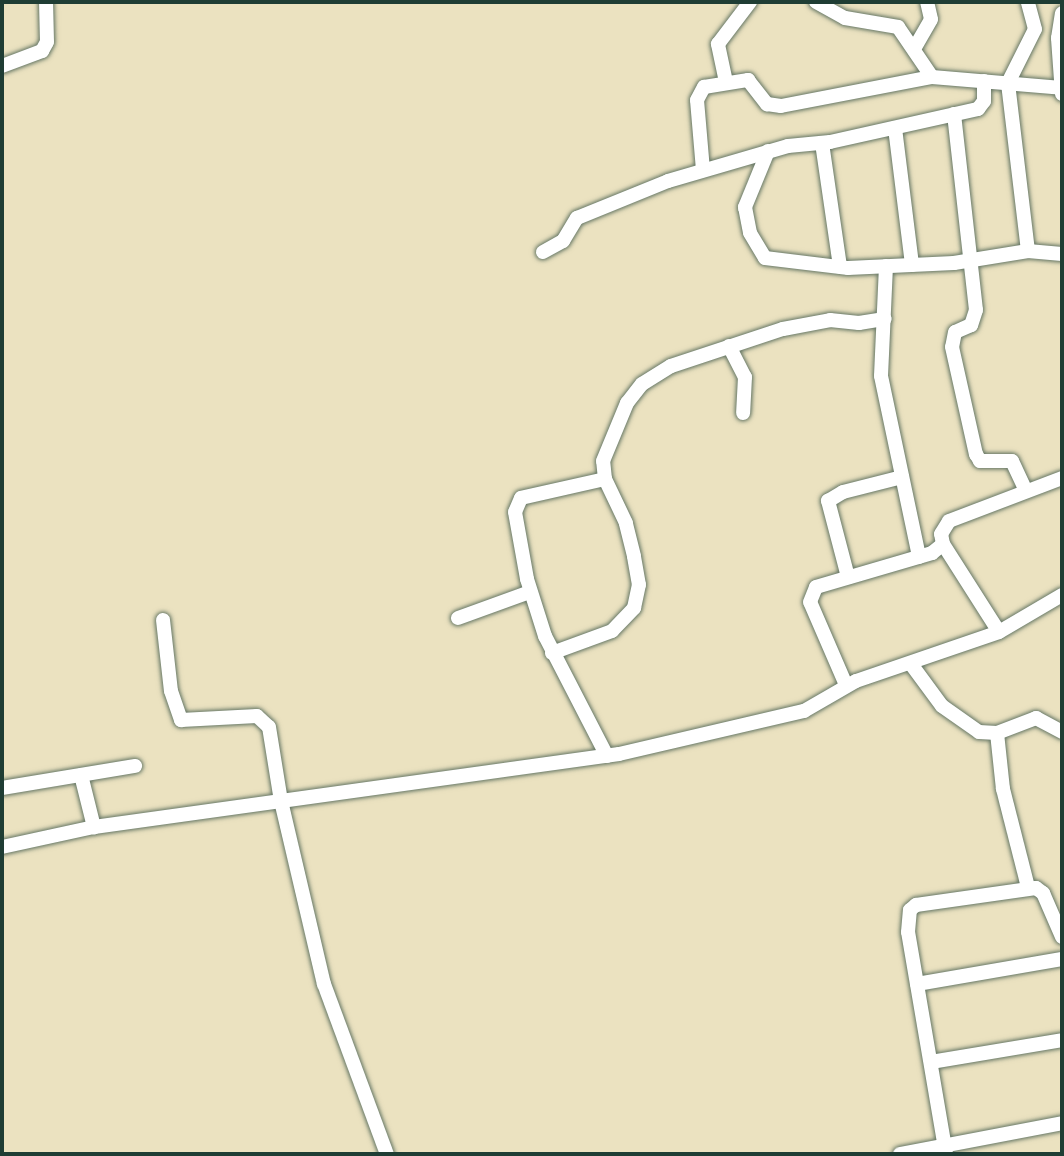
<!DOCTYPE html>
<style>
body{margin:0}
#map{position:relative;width:1064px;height:1156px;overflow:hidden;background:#ebe2c0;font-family:"Playpen Sans",sans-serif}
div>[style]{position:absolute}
.roads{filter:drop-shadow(0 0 2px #667765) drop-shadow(0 0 2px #667765)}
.minor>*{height:14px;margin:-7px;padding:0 7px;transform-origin:7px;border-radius:7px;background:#fff}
span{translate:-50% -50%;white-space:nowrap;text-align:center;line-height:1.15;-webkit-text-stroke:7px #fcf5e5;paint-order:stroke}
.frame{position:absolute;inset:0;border:4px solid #1f3d34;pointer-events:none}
</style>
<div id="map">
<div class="roads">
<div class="minor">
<i style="left:816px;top:2px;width:33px;rotate:29deg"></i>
<i style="left:845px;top:18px;width:54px;rotate:9.6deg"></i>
<i style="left:898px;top:27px;width:60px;rotate:55.8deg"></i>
<i style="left:932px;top:77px;width:130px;rotate:4.8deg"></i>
<i style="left:914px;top:49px;width:34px;rotate:-60deg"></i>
<i style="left:931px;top:19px;width:17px;rotate:-103deg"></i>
<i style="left:2px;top:66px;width:43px;rotate:-20.6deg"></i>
<i style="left:42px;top:51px;width:10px;rotate:-61deg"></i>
<i style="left:47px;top:42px;width:40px;rotate:-91.4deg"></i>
<i style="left:726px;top:82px;width:39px;rotate:-102deg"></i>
<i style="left:718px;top:44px;width:53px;rotate:-52.7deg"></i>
<i style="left:1062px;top:94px;width:56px;rotate:-94.1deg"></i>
<i style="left:1058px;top:38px;width:25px;rotate:-81deg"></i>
<i style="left:954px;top:114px;width:197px;rotate:83.6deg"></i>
<i style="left:976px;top:310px;width:16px;rotate:108deg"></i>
<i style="left:971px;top:325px;width:17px;rotate:156deg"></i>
<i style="left:955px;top:332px;width:15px;rotate:101deg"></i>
<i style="left:952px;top:347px;width:110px;rotate:77.4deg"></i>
<i style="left:976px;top:454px;width:8px;rotate:60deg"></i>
<i style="left:980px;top:461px;width:32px"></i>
<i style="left:1012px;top:461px;width:33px;rotate:65deg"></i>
<i style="left:895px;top:128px;width:138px;rotate:82.9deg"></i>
<i style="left:822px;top:143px;width:125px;rotate:81.7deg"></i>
<i style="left:768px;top:151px;width:61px;rotate:112.3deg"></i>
<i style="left:745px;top:207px;width:26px;rotate:79deg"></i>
<i style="left:750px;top:233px;width:29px;rotate:59deg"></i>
<i style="left:765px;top:258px;width:84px;rotate:6.9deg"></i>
<i style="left:848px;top:268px;width:106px;rotate:-2.7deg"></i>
<i style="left:954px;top:263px;width:75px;rotate:-9.2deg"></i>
<i style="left:1028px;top:251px;width:34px;rotate:5deg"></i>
<i style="left:703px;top:170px;width:70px;rotate:-94.9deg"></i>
<i style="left:697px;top:100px;width:15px;rotate:-62deg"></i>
<i style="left:704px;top:87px;width:45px;rotate:-9deg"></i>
<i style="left:748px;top:80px;width:31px;rotate:52deg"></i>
<i style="left:767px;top:104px;width:14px;rotate:8deg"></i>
<i style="left:781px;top:106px;width:154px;rotate:-10.9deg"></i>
<i style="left:1028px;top:251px;width:169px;rotate:-96.8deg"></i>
<i style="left:1008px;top:83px;width:60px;rotate:-63.4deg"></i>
<i style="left:1035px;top:29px;width:28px;rotate:-105deg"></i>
<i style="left:543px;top:252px;width:23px;rotate:-29deg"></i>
<i style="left:563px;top:241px;width:27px;rotate:-59deg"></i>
<i style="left:577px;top:218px;width:98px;rotate:-22.1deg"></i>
<i style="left:668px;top:181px;width:125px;rotate:-16.3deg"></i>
<i style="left:788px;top:146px;width:42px;rotate:-5.4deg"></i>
<i style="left:830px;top:142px;width:152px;rotate:-12.6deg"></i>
<i style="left:978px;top:109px;width:10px;rotate:-53deg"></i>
<i style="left:984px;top:101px;width:20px;rotate:-90deg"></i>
<i style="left:886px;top:266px;width:110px;rotate:92.6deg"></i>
<i style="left:881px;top:376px;width:185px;rotate:78.1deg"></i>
<i style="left:729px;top:346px;width:35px;rotate:63deg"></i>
<i style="left:745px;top:377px;width:36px;rotate:93deg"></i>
<i style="left:605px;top:479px;width:86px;rotate:167.3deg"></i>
<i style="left:521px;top:498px;width:15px;rotate:113deg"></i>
<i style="left:515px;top:512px;width:68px;rotate:79.8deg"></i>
<i style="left:527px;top:579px;width:60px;rotate:72.5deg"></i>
<i style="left:545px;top:636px;width:135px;rotate:62.7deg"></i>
<i style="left:943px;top:544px;width:104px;rotate:57.5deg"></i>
<i style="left:848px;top:577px;width:79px;rotate:-104.7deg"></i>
<i style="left:828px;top:501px;width:17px;rotate:-31deg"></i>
<i style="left:843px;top:492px;width:61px;rotate:-14.3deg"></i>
<i style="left:458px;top:618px;width:77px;rotate:-19.9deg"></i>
<i style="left:163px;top:620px;width:71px;rotate:83.6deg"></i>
<i style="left:171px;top:691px;width:31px;rotate:71deg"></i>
<i style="left:181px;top:720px;width:76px;rotate:-3deg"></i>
<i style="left:257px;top:716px;width:16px;rotate:43deg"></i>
<i style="left:269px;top:727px;width:75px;rotate:80.8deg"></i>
<i style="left:281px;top:801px;width:188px;rotate:76.8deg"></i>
<i style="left:324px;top:984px;width:181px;rotate:69.7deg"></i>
<i style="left:552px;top:653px;width:64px;rotate:-20.1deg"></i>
<i style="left:612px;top:631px;width:32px;rotate:-46deg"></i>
<i style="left:634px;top:608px;width:24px;rotate:-78deg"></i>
<i style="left:639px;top:585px;width:29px;rotate:-100deg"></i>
<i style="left:634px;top:556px;width:34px;rotate:-104deg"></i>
<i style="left:626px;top:523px;width:49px;rotate:-115.5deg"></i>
<i style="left:605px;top:479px;width:18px;rotate:-96deg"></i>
<i style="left:603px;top:461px;width:63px;rotate:-67.5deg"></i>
<i style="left:627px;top:403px;width:24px;rotate:-52deg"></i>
<i style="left:642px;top:384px;width:34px;rotate:-32deg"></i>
<i style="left:671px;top:366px;width:118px;rotate:-18.3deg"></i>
<i style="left:783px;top:329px;width:48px;rotate:-10.8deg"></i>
<i style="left:830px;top:320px;width:29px;rotate:6deg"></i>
<i style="left:859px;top:323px;width:26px;rotate:-9deg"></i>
<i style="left:911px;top:664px;width:52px;rotate:53.6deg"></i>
<i style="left:942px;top:706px;width:45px;rotate:35.1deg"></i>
<i style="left:979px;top:732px;width:18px;rotate:3deg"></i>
<i style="left:997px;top:733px;width:42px;rotate:-21deg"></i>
<i style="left:1036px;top:718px;width:30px;rotate:28deg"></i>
<i style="left:846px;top:685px;width:90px;rotate:-113.4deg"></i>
<i style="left:810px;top:602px;width:16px;rotate:-68deg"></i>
<i style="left:816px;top:587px;width:121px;rotate:-16.3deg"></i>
<i style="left:932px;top:553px;width:14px;rotate:-39deg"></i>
<i style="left:943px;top:544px;width:10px;rotate:-101deg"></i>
<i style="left:941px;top:534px;width:15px;rotate:-58deg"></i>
<i style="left:949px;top:521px;width:121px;rotate:-20.8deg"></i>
<i style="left:997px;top:733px;width:56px;rotate:83.9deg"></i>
<i style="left:1003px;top:789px;width:101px;rotate:75.7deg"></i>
<i style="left:81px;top:775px;width:54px;rotate:76deg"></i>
<i style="left:2px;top:788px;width:135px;rotate:-9.4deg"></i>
<i style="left:2px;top:847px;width:94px;rotate:-12.3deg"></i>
<i style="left:94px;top:827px;width:530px;rotate:-7.92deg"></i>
<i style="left:619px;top:754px;width:190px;rotate:-13.1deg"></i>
<i style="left:804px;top:711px;width:60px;rotate:-30deg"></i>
<i style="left:856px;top:681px;width:151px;rotate:-18.9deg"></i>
<i style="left:999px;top:632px;width:73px;rotate:-30.4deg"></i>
<i style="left:917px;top:984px;width:147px;rotate:-9.8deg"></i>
<i style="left:931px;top:1062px;width:133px;rotate:-9.5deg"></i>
<i style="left:900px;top:1154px;width:165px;rotate:-10.8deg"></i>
<i style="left:946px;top:1154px;width:225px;rotate:-99.7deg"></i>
<i style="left:908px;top:932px;width:22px;rotate:-85deg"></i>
<i style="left:910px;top:910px;width:8px;rotate:-40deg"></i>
<i style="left:916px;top:905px;width:121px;rotate:-8.1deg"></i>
<i style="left:1036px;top:888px;width:9px;rotate:36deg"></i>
<i style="left:1043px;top:893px;width:48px;rotate:66.6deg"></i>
</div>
</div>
<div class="frame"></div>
</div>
